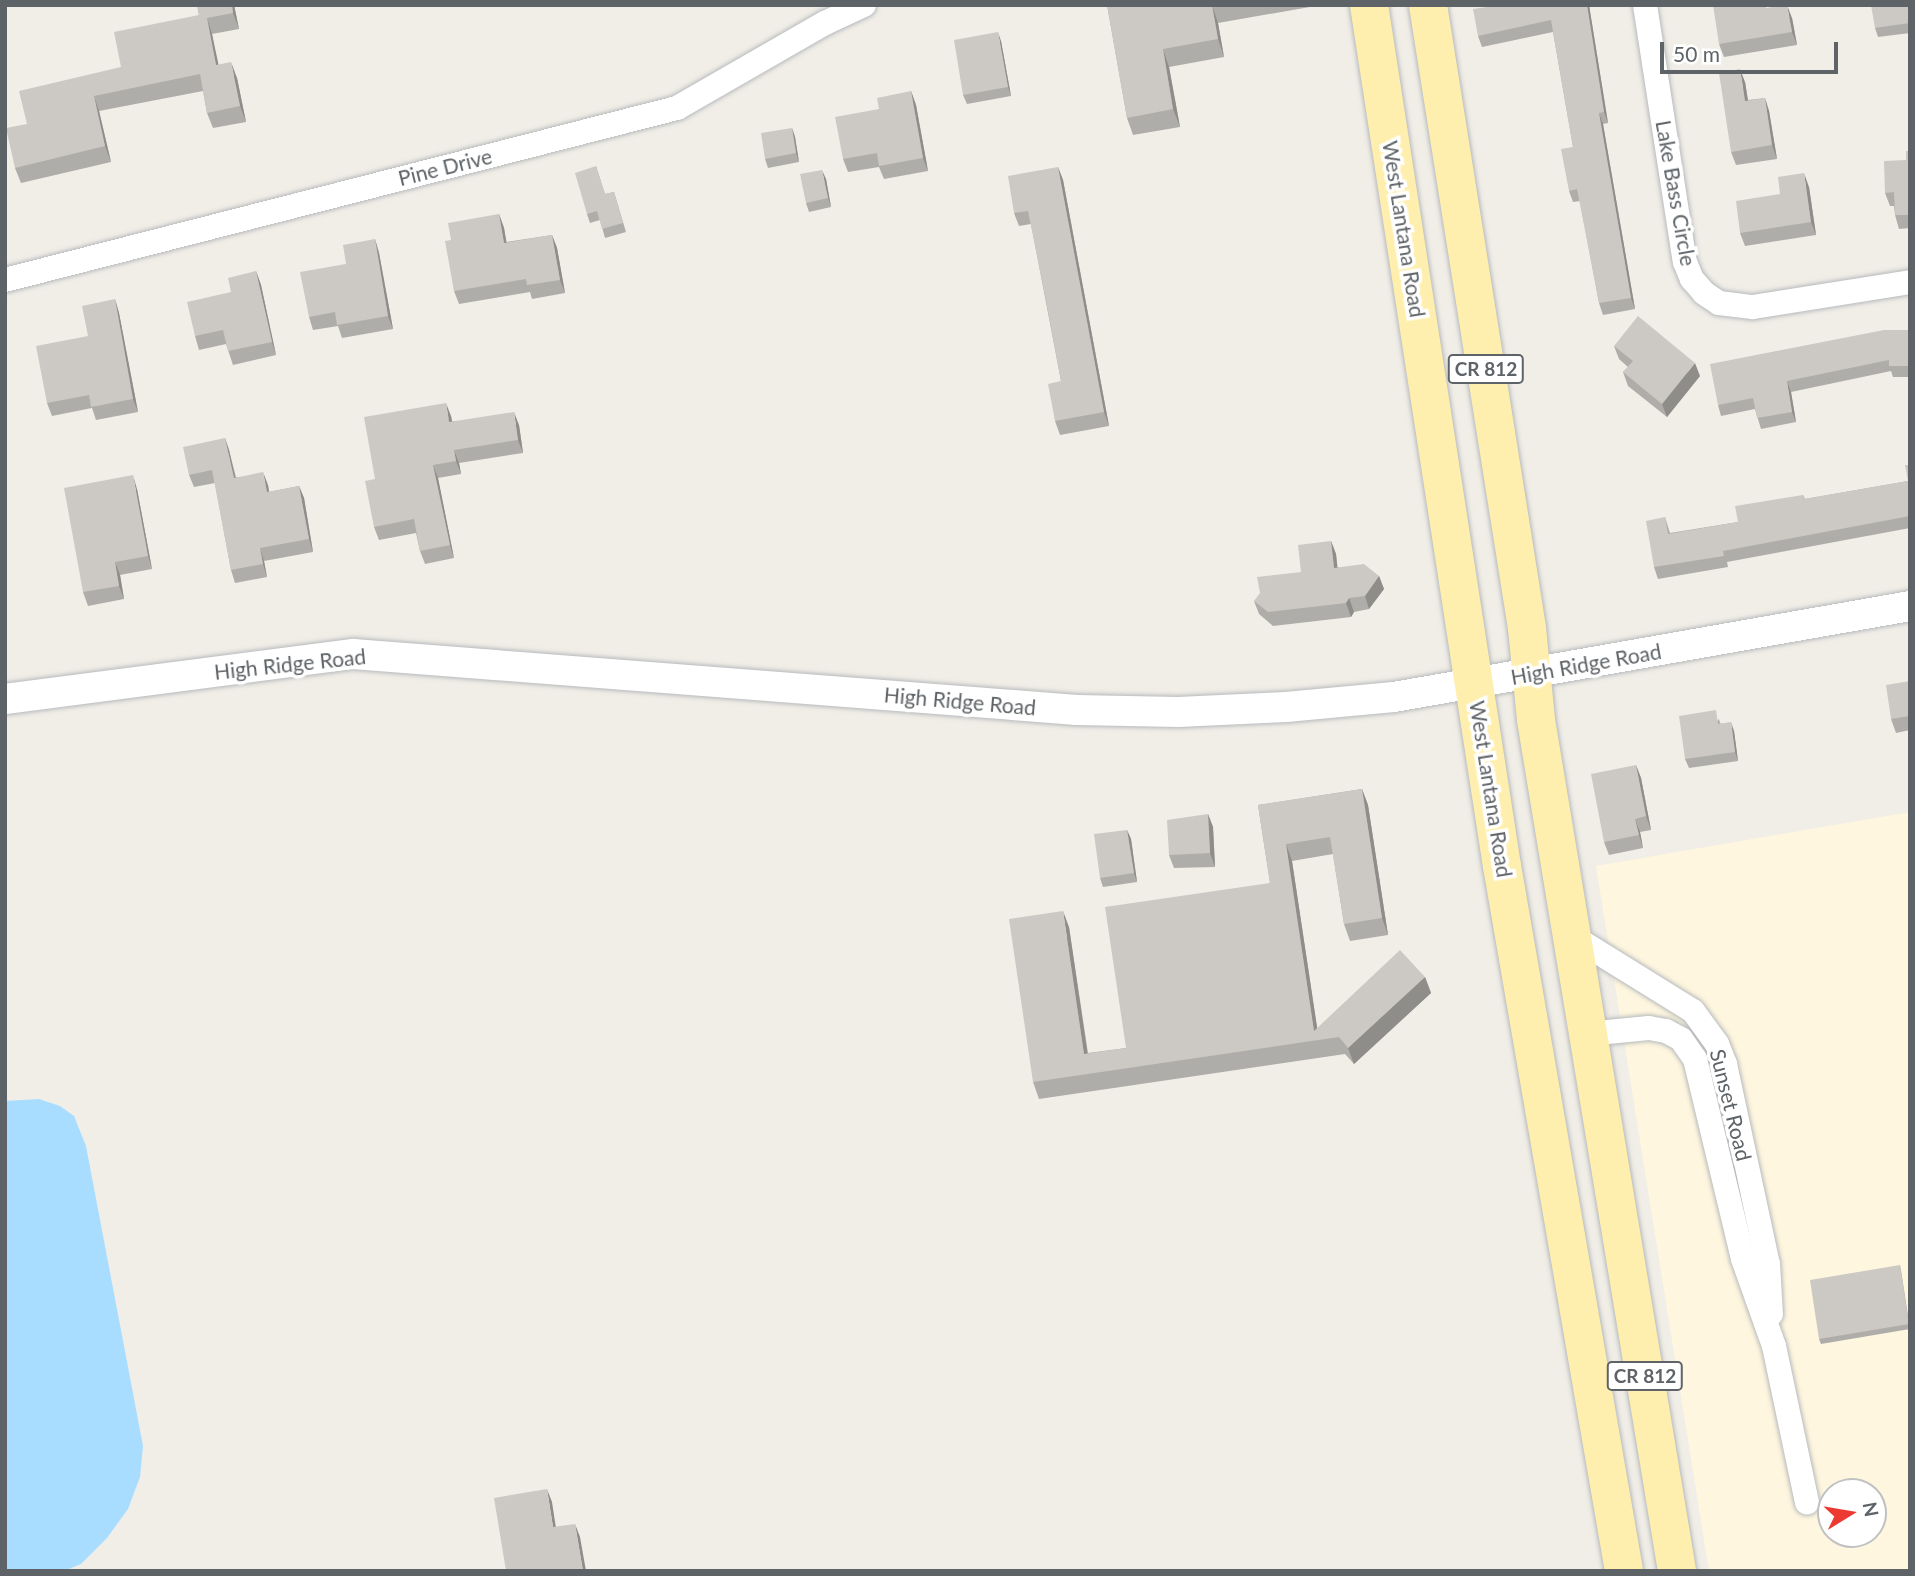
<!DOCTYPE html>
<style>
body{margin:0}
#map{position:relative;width:1915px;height:1576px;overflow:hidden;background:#f1eee7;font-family:Lato,sans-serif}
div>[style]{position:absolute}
.commercial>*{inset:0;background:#fef6de}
.water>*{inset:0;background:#a9ddff}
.roads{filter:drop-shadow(0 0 2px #b7babd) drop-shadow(0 0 2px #b7babd)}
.minor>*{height:24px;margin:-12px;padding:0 12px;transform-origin:12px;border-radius:12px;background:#fff}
.tertiary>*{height:30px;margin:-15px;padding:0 15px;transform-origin:15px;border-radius:15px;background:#fff}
.primary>*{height:38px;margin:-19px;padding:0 19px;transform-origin:19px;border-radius:19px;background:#ffefae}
.wall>*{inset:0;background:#afada9}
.shaded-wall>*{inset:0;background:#8f8d89}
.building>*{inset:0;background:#ccc9c4}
span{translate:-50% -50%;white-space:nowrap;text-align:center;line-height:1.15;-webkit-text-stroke:7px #fff;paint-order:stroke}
.shield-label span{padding:2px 5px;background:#fff;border:2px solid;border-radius:5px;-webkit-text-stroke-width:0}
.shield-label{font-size:19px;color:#5e6367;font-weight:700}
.street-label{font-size:21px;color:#5e6367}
.frame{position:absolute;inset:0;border:7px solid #5e6367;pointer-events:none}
.north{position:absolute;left:1817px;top:1478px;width:70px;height:70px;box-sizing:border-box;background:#fff;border:2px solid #bfc1c2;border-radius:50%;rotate:79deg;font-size:19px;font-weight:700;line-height:28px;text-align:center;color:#5e6367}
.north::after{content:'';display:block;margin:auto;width:24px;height:32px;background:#ec3932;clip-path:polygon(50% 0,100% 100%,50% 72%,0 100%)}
.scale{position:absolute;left:1660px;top:42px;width:178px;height:32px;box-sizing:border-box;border:4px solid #5e6367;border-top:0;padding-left:9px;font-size:21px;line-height:24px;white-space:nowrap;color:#5e6367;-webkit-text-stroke:5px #fff;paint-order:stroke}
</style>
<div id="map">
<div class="commercial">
<i style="clip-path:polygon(evenodd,1910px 812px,1910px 1571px,1709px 1571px,1596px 866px,1910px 812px,1831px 1492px,1873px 1492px,1873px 1534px,1831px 1534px,1831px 1492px)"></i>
</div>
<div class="water">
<i style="clip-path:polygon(39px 1099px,60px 1106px,74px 1116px,86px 1146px,143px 1446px,140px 1477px,128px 1509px,107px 1538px,81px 1564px,64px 1571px,5px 1571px,5px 1101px)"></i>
</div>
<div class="roads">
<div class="minor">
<i style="left:1645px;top:5px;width:260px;rotate:81.2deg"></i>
<i style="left:1685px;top:262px;width:18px;rotate:68deg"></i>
<i style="left:1692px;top:279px;width:18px;rotate:49deg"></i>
<i style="left:1704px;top:293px;width:18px;rotate:34deg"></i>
<i style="left:1719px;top:303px;width:34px;rotate:7deg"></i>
<i style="left:1753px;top:307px;width:159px;rotate:-9deg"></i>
<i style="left:5px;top:280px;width:694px;rotate:-14.36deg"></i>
<i style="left:677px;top:108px;width:171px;rotate:-29.9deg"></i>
<i style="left:825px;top:23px;width:43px;rotate:-24.8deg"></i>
<i style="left:1572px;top:936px;width:142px;rotate:31.8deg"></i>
<i style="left:1693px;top:1011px;width:41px;rotate:54deg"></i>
<i style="left:1717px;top:1044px;width:22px;rotate:68deg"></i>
<i style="left:1725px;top:1064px;width:205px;rotate:77.9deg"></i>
<i style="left:1768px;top:1264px;width:50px;rotate:86.6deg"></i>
<i style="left:1587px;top:1034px;width:62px;rotate:-5.5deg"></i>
<i style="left:1649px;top:1028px;width:17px;rotate:10deg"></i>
<i style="left:1666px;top:1031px;width:17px;rotate:28deg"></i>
<i style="left:1681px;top:1039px;width:24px;rotate:55deg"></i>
<i style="left:1695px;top:1059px;width:206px;rotate:76.5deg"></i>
<i style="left:1743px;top:1259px;width:92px;rotate:70.4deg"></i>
<i style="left:1774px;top:1346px;width:160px;rotate:78.1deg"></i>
</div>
<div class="tertiary">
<i style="left:5px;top:699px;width:351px;rotate:-7.4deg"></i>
<i style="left:353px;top:654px;width:726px;rotate:4.42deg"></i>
<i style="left:1077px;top:710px;width:101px;rotate:1.1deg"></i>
<i style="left:1178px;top:712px;width:108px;rotate:-2.7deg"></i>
<i style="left:1286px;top:707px;width:108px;rotate:-5.3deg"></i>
<i style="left:1394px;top:697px;width:524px;rotate:-10deg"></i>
</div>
<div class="primary">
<i style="left:1369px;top:5px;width:871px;rotate:81.22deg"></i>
<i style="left:1502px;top:866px;width:715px;rotate:80.18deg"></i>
<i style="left:1428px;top:5px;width:631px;rotate:80.97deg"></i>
<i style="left:1527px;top:628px;width:92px;rotate:84.4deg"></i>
<i style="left:1536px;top:720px;width:863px;rotate:80.59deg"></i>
</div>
</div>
<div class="wall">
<i style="clip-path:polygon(197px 5px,234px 5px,239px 29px,212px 34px,218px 65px,237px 78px,246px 122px,213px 128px,207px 113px,203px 91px,99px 111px,111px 162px,21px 183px,15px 168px,27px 124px,121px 67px,199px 15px)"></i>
<i style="clip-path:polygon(1107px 5px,1310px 5px,1310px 7px,1218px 23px,1224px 57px,1169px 67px,1180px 127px,1133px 135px,1127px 118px)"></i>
<i style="clip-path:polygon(1500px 5px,1589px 5px,1608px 123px,1603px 124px,1635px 309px,1603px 315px,1599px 303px,1580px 201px,1573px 202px,1569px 191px,1573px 147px,1553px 32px,1482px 47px,1478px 36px)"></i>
<i style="clip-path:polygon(1910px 5px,1910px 33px,1878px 37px,1875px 28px)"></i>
<i style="clip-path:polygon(1769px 8px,1792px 18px,1797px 45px,1724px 57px,1719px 44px)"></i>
<i style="clip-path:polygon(1001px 41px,1011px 96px,967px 104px,963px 95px)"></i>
<i style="clip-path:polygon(1745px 82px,1748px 100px,1765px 98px,1769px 111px,1777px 159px,1736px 165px,1731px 152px)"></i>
<i style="clip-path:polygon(911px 91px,916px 105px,928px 171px,884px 179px,879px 167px,848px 172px,843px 159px,879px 109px)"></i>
<i style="clip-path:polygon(792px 128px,795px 137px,799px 162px,768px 168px,765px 159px)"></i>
<i style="clip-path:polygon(1910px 151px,1910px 228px,1899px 229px,1895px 215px,1894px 206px,1890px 206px,1885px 193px,1906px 160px)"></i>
<i style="clip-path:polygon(596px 166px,605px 194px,614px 192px,626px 232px,605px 238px,600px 220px,590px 223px,587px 214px)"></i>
<i style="clip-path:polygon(1058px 167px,1063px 180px,1109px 426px,1060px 435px,1055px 421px,1061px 381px,1031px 224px,1019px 226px,1014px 213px)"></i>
<i style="clip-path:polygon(826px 179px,831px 207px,809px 212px,806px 203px)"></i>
<i style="clip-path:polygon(1809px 187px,1816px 235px,1745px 246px,1740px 233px)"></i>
<i style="clip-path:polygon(499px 214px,504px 228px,506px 242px,552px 235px,557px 248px,565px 293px,532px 299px,530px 292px,459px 304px,454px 291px,451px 240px)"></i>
<i style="clip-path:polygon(375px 239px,379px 253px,393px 329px,342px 338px,338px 326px,313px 330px,309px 317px,346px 264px)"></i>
<i style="clip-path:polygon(256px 271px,261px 285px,276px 355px,233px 365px,226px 344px,199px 350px,195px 336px,231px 292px)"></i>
<i style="clip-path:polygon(115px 299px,119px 313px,138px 412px,96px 420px,92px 408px,52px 416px,47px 403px,88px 336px)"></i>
<i style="clip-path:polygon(1910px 330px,1910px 386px,1909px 377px,1893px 377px,1891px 371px,1791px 392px,1796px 422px,1761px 429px,1755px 409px,1721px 416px,1718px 405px)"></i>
<i style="clip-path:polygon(1614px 346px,1700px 376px,1667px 417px,1628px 386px,1623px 372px,1628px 367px,1619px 359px)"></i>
<i style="clip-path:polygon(451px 416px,452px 421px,519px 425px,523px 453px,459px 463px,461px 474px,438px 478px,454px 558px,425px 564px,420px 551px,416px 533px,379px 540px,374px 527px,375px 479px)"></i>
<i style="clip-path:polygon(225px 438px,229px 450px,236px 477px,268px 485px,269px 492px,299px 486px,304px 498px,313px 552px,264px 561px,267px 577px,235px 583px,231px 570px,215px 483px,194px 487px,189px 475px)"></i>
<i style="clip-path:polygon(1910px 465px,1910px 528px,1727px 562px,1728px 567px,1658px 579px,1654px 567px,1665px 517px,1670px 533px,1738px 522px,1803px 495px,1805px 499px,1908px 481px)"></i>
<i style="clip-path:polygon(137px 489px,152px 569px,120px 575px,124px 599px,88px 606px,83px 592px)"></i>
<i style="clip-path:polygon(1331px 541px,1336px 554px,1337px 567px,1379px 576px,1384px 589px,1369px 609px,1354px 612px,1351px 617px,1273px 626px,1259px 614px,1254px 601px,1301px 572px)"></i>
<i style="clip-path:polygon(1910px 681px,1910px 730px,1896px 733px,1891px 719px)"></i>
<i style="clip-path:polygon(1719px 719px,1720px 723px,1734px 731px,1738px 761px,1689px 768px,1685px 759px)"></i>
<i style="clip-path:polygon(1636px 765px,1641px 778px,1651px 830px,1640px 832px,1643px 848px,1609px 855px,1604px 842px)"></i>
<i style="clip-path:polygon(1362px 789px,1368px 805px,1388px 935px,1350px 941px,1344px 924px,1333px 854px,1292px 861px,1317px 1028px,1425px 977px,1431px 993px,1354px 1064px,1345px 1054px,1039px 1099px,1033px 1082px,1069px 927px,1088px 1053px,1126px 1048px,1270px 883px,1258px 805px)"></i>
<i style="clip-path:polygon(1208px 814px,1213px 827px,1215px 867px,1174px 868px,1169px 855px)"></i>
<i style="clip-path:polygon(1127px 830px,1131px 839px,1137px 882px,1103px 887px,1100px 878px)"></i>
<i style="clip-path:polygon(1900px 1265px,1901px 1270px,1910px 1329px,1821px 1344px,1819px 1339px)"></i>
</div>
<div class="shaded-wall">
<i style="clip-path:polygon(232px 5px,234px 5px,239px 29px,233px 13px)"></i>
<i style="clip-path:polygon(1212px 5px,1218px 23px,1224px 57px,1218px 39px)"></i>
<i style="clip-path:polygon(1587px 5px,1589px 5px,1608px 123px,1604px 112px)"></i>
<i style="clip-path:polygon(1787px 5px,1792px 18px,1797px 45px,1792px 32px)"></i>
<i style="clip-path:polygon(207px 18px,212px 34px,222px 81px,216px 65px)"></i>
<i style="clip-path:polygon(998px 32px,1001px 41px,1011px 96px,1008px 87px)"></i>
<i style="clip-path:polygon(1163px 49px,1169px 67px,1180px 127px,1173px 109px)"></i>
<i style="clip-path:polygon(231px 62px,237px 78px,246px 122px,240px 106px)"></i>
<i style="clip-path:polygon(1740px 69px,1745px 82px,1750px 114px,1745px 101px)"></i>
<i style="clip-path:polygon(911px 91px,916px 105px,928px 171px,923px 158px)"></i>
<i style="clip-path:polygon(94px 96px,99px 111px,111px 162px,105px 146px)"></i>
<i style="clip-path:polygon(1765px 98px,1769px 111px,1777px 159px,1772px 145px)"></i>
<i style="clip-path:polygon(1599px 113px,1603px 124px,1635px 309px,1631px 298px)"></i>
<i style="clip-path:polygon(792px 128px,795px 137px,799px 162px,796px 153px)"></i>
<i style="clip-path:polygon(1058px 167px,1063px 180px,1109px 426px,1104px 412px)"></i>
<i style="clip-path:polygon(822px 170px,826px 179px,831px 207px,828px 198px)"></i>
<i style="clip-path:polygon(1804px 173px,1809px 187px,1816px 235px,1811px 222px)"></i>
<i style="clip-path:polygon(499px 214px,504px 228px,509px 256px,504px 243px)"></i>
<i style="clip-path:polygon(552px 235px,557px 248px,565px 293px,560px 280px)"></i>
<i style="clip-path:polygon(375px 239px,379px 253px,393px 329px,388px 316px)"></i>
<i style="clip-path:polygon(256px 271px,261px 285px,276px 355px,272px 342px)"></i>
<i style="clip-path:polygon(115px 299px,119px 313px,138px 412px,133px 399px)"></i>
<i style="clip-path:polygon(1695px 363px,1700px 376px,1667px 417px,1662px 404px)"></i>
<i style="clip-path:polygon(1787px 381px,1791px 392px,1796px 422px,1792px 412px)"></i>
<i style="clip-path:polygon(446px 403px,451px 416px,454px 435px,449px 422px)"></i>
<i style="clip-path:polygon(514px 412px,519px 425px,523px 453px,518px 440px)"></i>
<i style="clip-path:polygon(225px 438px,229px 450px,238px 490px,234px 478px)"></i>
<i style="clip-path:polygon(454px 450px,459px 463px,461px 474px,456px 461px)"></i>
<i style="clip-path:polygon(433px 465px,438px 478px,454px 558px,450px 545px)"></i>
<i style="clip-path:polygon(263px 472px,268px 485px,271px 505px,267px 492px)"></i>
<i style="clip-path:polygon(133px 475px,137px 489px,152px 569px,148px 556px)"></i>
<i style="clip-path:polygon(299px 486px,304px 498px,313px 552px,309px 539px)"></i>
<i style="clip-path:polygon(1331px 541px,1336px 554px,1339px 581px,1334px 568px)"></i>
<i style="clip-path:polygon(260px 548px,264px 561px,267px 577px,263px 564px)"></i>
<i style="clip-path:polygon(115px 562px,120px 575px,124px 599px,119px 586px)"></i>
<i style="clip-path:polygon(1379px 576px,1384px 589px,1369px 609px,1365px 596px)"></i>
<i style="clip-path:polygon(1349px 598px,1354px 612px,1351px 617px,1346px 603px)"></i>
<i style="clip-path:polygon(1731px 722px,1734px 731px,1738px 761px,1735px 752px)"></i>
<i style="clip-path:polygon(1636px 765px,1641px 778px,1651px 830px,1646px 816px)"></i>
<i style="clip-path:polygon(1362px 789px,1368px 805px,1388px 935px,1382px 918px)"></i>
<i style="clip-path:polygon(1208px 814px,1213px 827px,1215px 867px,1210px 853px)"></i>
<i style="clip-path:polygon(1635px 819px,1640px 832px,1643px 848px,1639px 835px)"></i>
<i style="clip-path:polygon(1127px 830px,1131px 839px,1137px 882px,1134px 873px)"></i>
<i style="clip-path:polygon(1286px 844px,1292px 861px,1319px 1040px,1314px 1031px)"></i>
<i style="clip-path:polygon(1063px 911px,1069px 927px,1090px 1071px,1084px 1054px)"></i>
<i style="clip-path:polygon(1425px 977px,1431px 993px,1354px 1064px,1348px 1048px)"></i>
<i style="clip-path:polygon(547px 1489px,552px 1502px,558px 1541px,553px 1527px)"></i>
<i style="clip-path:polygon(575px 1524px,580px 1537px,586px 1571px,583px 1571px)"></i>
</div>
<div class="building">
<i style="clip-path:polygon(197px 5px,232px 5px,233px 13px,207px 18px,216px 65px,231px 62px,240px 106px,207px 113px,200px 74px,94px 96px,105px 146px,15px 168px,6px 128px,27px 124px,19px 91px,121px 67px,114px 32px,199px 15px)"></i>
<i style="clip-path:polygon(1107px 5px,1212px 5px,1218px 39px,1163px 49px,1173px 109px,1127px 118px)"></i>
<i style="clip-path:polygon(1500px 5px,1587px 5px,1604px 112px,1599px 113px,1631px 298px,1599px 303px,1577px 189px,1569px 191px,1561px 149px,1573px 147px,1551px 20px,1478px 36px,1473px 9px)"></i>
<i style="clip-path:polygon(1713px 5px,1766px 5px,1766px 8px,1787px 5px,1792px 32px,1719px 44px)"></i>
<i style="clip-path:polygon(1871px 5px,1908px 5px,1910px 23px,1875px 28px)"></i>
<i style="clip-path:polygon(998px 32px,1008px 87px,963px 95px,954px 40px)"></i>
<i style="clip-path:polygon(1740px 69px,1745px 101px,1765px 98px,1772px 145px,1731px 152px,1719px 73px)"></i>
<i style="clip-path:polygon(911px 91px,923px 158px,879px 166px,877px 153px,843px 159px,835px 117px,879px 109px,877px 98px)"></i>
<i style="clip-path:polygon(792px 128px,796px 153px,765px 159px,761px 133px)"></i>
<i style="clip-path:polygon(1906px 151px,1910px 151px,1910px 215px,1895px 215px,1894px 192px,1885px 193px,1884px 161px,1906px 160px)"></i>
<i style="clip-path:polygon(596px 166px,605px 194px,614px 192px,623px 223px,602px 229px,597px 211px,587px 214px,575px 173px)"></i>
<i style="clip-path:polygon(1058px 167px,1104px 412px,1055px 421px,1048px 384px,1061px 381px,1043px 285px,1028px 211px,1014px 213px,1008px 176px)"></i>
<i style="clip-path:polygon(822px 170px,828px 198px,806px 203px,800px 174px)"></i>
<i style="clip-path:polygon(1804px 173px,1811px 222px,1740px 233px,1736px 201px,1780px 194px,1778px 177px)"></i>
<i style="clip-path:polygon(499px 214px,504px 243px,552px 235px,560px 280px,527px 285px,526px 279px,454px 291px,445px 241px,451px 240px,448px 223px)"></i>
<i style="clip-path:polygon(375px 239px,388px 316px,337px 325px,335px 312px,309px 317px,300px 272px,346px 264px,343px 245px)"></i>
<i style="clip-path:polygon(256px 271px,272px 342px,228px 351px,223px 330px,195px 336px,187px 302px,231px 292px,228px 278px)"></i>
<i style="clip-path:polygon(115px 299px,133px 399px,91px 407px,89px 395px,47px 403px,36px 346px,88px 336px,82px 306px)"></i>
<i style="clip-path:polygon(1638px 316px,1695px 363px,1662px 404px,1623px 372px,1633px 361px,1614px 346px)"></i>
<i style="clip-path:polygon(1884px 330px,1910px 330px,1910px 384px,1909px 366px,1889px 366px,1889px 360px,1787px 381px,1792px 412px,1757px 418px,1753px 398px,1718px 405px,1710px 364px)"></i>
<i style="clip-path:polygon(446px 403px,449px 422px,514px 412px,518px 440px,454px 450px,456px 461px,433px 465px,450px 545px,420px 551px,414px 519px,374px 527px,365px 481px,375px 479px,364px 417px)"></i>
<i style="clip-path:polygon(225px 438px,234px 478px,263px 472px,267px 492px,299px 486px,309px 539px,260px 548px,263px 564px,231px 570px,212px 470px,189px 475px,183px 447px)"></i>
<i style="clip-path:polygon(1905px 465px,1910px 465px,1910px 516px,1723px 551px,1724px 556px,1654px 567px,1646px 521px,1665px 517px,1668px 534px,1738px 522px,1735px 506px,1803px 495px,1804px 499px,1908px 481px)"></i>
<i style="clip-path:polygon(133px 475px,148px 556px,115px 562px,119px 586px,83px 592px,64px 488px)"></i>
<i style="clip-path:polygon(1331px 541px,1334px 568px,1364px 564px,1379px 576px,1365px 596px,1349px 598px,1346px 603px,1268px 612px,1254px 601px,1260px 593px,1257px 577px,1301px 572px,1298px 545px)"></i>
<i style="clip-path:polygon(1910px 681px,1910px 716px,1891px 719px,1886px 685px)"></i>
<i style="clip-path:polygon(1716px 710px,1718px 724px,1731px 722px,1735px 752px,1685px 759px,1679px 716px)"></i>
<i style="clip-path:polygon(1636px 765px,1646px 816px,1635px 819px,1639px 835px,1604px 842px,1591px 774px)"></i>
<i style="clip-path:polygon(1362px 789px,1382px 918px,1344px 924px,1330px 837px,1286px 844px,1314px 1031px,1400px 950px,1425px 977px,1348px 1048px,1339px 1037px,1033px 1082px,1009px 919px,1063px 911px,1084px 1054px,1126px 1048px,1105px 907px,1270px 883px,1258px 805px)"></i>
<i style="clip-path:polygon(1208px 814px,1210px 853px,1169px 855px,1167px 820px)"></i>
<i style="clip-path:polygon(1127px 830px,1134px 873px,1100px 878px,1094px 834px)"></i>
<i style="clip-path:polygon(1900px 1265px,1909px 1324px,1819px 1339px,1810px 1280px)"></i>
<i style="clip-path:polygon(547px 1489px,553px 1527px,575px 1524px,583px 1571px,506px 1571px,494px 1498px)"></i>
</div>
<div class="shield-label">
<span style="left:1486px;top:369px">CR 812</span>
<span style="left:1645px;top:1376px">CR 812</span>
</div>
<div class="street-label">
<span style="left:445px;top:167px;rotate:-14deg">Pine Drive</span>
<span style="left:1676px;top:193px;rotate:80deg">Lake Bass Circle</span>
<span style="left:1404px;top:229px;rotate:81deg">West Lantana Road</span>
<span style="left:290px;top:664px;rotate:-6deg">High Ridge Road</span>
<span style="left:1586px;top:664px;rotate:-10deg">High Ridge Road</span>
<span style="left:960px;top:701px;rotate:5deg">High Ridge Road</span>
<span style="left:1491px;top:789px;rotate:81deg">West Lantana Road</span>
<span style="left:1731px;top:1105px;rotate:76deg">Sunset Road</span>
</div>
<div class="frame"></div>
<div class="north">N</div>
<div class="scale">50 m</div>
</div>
